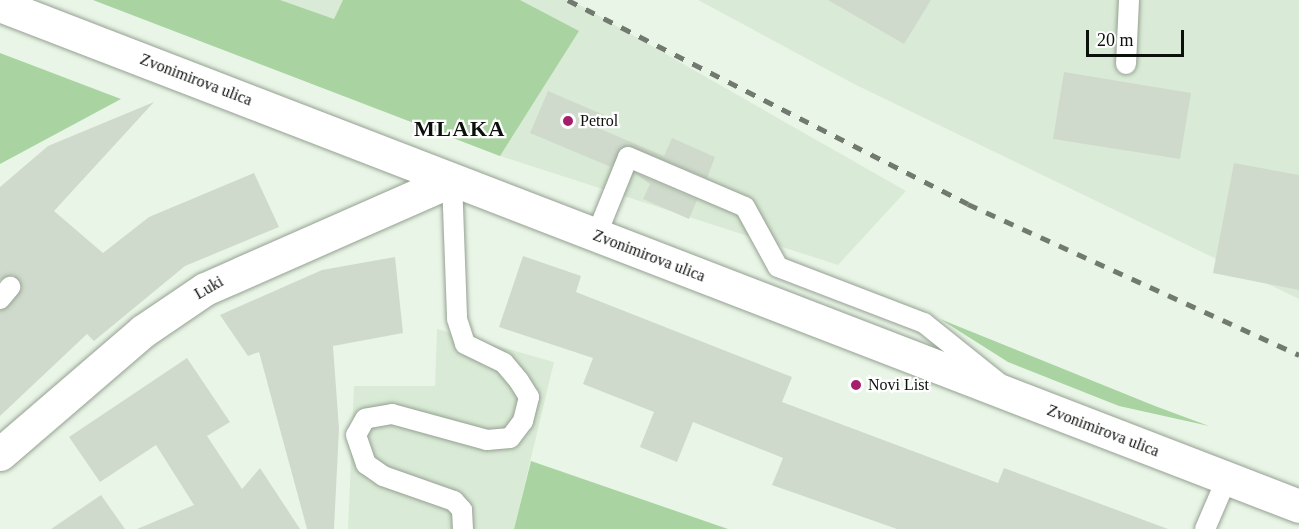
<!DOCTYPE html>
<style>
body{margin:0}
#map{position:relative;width:1299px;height:529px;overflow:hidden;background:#e9f6e7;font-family:"Times New Roman",serif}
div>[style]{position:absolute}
.built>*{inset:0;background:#d9ebd6}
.green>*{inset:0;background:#a9d4a1}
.building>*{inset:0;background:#cfdacc}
.roads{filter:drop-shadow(0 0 2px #95a092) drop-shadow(0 0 2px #95a092)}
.service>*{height:20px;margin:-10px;padding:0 10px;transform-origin:10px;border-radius:10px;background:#fff}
.minor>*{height:33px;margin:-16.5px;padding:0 16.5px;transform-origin:16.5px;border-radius:16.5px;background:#fff}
.primary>*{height:33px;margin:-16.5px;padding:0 16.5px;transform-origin:16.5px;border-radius:16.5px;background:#fff}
.rail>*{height:4.5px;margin-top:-2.25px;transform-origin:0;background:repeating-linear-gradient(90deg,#727a70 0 10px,transparent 0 20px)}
.dots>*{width:16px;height:16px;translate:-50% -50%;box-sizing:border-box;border:3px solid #fff;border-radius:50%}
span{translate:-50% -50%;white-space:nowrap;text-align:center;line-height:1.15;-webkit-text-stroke:4.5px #fff;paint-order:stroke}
.street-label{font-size:16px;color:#0c100b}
.poi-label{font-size:16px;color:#0c100b}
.left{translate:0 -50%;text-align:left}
.district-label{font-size:22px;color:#0c100b;font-weight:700;letter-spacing:1.5px}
.scale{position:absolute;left:1086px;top:30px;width:98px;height:27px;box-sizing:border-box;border:3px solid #0c100b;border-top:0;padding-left:8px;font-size:18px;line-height:21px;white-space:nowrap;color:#0c100b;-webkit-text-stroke:4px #fff;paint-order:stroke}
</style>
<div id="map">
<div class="built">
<i style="clip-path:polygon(93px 0,571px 0,906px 191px,838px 265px,500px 156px)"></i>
<i style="clip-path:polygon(698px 0,1299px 0,1299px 299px,854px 84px)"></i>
<i style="clip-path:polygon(437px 329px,554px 362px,514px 529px,348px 529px,354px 386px,435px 386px)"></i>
</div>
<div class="green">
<i style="clip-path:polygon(93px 0,280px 0,334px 19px,343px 0,520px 0,579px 31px,500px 156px)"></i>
<i style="clip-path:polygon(0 53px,121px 99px,0 164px)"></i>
<i style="clip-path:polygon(940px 319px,1155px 406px,1209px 426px,1119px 406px,1008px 362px)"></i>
<i style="clip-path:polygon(531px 461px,728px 529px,514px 529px)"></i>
</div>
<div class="building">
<i style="clip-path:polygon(828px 0,931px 0,904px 44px)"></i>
<i style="clip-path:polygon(1064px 72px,1191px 93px,1180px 159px,1053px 139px)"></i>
<i style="clip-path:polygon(548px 91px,604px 115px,598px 128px,664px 156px,672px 138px,715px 157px,707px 178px,627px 145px,611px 167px,530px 133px)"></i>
<i style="clip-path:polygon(154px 102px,54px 211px,103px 253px,149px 217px,254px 173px,279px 227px,185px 266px,94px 341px,87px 334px,0 416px,0 311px,22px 288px,13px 275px,0 280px,0 187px,48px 146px)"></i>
<i style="clip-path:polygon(1234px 163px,1299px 175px,1299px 290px,1213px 273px)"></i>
<i style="clip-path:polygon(635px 173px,697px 200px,689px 219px,643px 199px,650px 184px)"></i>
<i style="clip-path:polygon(523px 256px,581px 276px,576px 292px,792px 377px,782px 402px,998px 483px,1004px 468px,1168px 529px,897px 529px,772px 485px,783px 458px,693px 422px,677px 462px,640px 447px,654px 412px,583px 384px,593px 358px,499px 327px)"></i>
<i style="clip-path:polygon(395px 257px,403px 333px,333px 346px,339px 429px,334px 529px,307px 529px,259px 352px,248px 356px,220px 315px,322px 270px)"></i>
<i style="clip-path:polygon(187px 358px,230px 422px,207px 436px,242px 489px,260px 468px,300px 529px,137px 529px,194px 505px,156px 445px,100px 482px,69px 437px)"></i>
<i style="clip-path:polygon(101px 495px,125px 529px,51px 529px)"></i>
</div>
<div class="roads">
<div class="service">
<i style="left:1126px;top:64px;width:64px;rotate:-87.3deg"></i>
<i style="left:452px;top:180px;width:139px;rotate:87.9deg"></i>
<i style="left:457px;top:319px;width:26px;rotate:72deg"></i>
<i style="left:465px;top:344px;width:43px;rotate:26deg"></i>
<i style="left:504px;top:363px;width:23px;rotate:50deg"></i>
<i style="left:519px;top:381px;width:19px;rotate:58deg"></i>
<i style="left:529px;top:397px;width:25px;rotate:104deg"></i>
<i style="left:523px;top:421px;width:21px;rotate:127deg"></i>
<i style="left:510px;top:438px;width:23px;rotate:175deg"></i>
<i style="left:487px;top:440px;width:98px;rotate:-164.7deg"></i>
<i style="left:392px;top:414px;width:27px;rotate:170deg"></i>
<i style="left:365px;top:419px;width:18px;rotate:119deg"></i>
<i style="left:356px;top:435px;width:31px;rotate:71deg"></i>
<i style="left:366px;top:464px;width:21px;rotate:35deg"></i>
<i style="left:383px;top:476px;width:75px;rotate:19.4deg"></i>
<i style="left:454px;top:501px;width:12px;rotate:48deg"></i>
<i style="left:462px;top:510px;width:19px;rotate:87deg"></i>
<i style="left:596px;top:236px;width:85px;rotate:-67.9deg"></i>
<i style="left:628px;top:157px;width:127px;rotate:23.1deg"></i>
<i style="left:745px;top:207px;width:68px;rotate:61.2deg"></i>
<i style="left:778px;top:267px;width:156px;rotate:21deg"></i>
<i style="left:924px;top:323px;width:96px;rotate:38.7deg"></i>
<i style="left:0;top:299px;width:16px;rotate:-50deg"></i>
<i style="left:1205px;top:529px;width:56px;rotate:-66.7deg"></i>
</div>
<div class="minor">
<i style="left:0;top:454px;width:189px;rotate:-40.7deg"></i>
<i style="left:143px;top:331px;width:75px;rotate:-34.1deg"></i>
<i style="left:205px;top:289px;width:270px;rotate:-23.8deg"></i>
</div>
<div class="primary">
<i style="left:0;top:5px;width:1392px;rotate:21.09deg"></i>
</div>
</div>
<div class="rail">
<i style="left:568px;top:0;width:449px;rotate:27deg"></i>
<i style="left:968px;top:204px;width:364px;rotate:24.5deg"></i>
</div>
<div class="dots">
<i style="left:568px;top:121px;background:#a4206d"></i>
<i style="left:856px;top:385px;background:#a4206d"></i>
</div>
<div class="street-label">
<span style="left:196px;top:80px;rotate:21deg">Zvonimirova ulica</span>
<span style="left:649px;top:256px;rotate:21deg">Zvonimirova ulica</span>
<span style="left:209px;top:288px;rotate:-30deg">Luki</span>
<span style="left:1103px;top:431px;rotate:21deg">Zvonimirova ulica</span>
</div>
<div class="poi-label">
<span class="left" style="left:580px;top:121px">Petrol</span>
<span class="left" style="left:868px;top:385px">Novi List</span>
</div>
<div class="district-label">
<span style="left:460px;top:129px">MLAKA</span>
</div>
<div class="scale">20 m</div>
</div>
